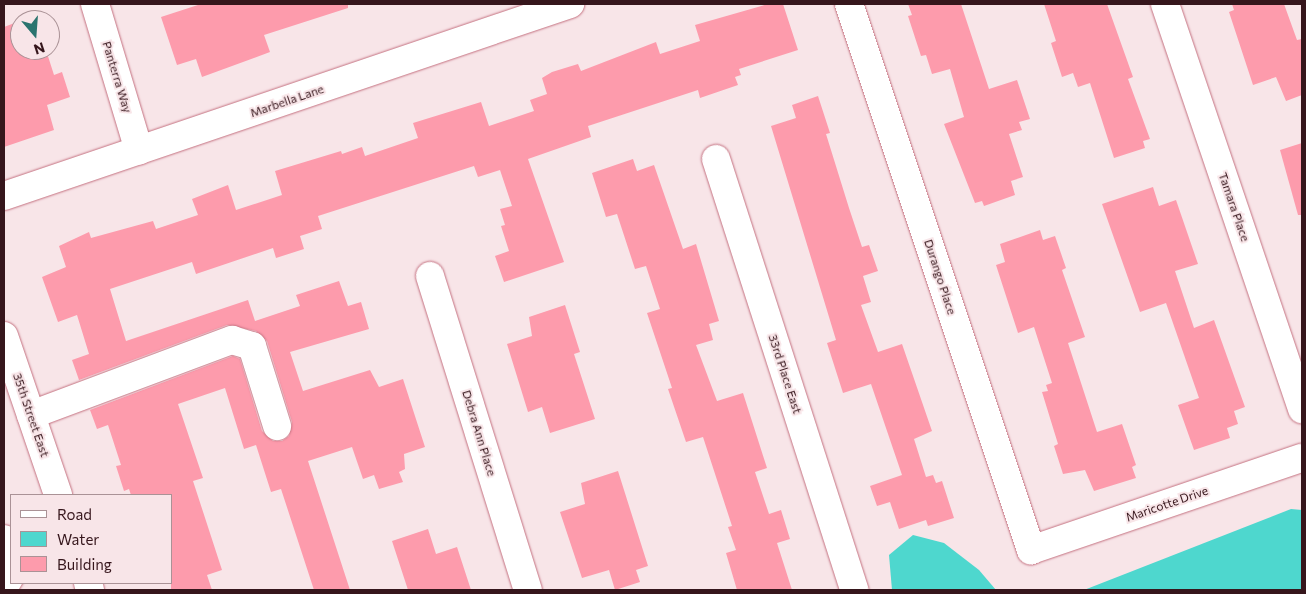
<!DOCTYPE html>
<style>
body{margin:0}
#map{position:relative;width:1306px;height:594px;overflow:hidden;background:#f8e5e8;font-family:Commissioner,sans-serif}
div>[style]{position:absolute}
.water>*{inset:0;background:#4ed7ce}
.building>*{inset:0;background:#fd9bac}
.roads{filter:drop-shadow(0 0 1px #c47180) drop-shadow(0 0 1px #c47180)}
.minor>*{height:28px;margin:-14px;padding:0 14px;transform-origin:14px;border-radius:14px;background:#fff}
span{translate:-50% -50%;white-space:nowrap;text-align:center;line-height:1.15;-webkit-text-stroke:4px #f8e5e8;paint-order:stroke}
.street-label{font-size:12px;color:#36161c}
.frame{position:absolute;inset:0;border:5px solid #36161c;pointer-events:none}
.legend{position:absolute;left:10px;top:494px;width:162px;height:90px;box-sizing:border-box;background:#f8e5e8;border:1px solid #aa9296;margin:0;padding:6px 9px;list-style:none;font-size:15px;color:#36161c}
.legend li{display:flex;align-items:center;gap:10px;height:25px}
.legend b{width:25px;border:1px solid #aa9296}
.north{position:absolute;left:10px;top:10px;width:50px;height:50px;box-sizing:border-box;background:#f8e5e8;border:1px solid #aa9296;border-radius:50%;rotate:162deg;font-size:14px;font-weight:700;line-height:20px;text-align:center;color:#36161c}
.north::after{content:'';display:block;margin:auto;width:18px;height:22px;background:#2b746f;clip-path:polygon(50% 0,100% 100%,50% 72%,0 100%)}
</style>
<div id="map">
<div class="water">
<i style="clip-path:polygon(1291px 509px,1302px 510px,1302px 590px,1084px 590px)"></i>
<i style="clip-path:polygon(913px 535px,944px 543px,979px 570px,996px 590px,892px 590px,889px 555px)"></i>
</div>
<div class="building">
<i style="clip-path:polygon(201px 4px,348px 4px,348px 8px,264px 35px,270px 52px,202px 77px,196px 59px,177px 65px,161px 17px)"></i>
<i style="clip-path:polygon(768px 4px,783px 4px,798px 50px,739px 69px,741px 75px,735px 77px,738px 85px,700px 98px,698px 90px,588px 126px,591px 137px,528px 159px,564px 262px,504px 282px,495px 256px,509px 251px,501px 226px,505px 225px,500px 209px,512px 206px,500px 170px,478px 177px,474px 166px,318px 216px,322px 229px,300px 236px,304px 249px,276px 258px,273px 248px,196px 274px,192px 262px,110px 289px,126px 341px,248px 300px,255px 321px,300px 306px,296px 295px,339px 281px,348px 306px,361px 302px,369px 329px,290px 352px,303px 391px,370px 370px,379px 387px,403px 379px,425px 447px,404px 454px,405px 469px,399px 472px,403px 482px,379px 489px,374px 475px,363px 479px,352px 447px,308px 461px,350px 590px,314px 590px,281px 489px,271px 492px,256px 445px,244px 449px,225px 388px,178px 404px,203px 478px,193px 481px,222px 570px,207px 575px,212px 590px,171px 590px,171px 495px,131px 495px,129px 489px,124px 491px,116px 466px,121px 465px,108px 425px,97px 429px,90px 410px,233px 356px,240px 359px,262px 431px,273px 441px,282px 441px,289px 436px,292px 422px,267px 341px,256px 331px,227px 325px,79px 380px,72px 360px,89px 354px,77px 315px,58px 322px,42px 277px,66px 267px,59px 246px,89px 232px,91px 238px,153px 221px,156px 229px,198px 215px,192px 199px,228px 185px,236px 210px,282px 195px,275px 171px,341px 151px,342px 154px,362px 147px,365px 156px,418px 138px,413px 123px,481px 102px,489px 126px,534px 111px,530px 100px,547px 94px,542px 78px,552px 72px,578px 64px,581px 71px,656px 42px,660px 54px,700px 41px,695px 25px)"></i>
<i style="clip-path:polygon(908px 4px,961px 4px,989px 89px,1017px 80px,1030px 119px,1019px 122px,1022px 130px,1009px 134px,1023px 177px,1011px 181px,1015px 195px,984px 206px,982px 201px,975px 203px,944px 124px,964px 117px,950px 69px,932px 74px,926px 55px,921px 56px,908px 16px,912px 15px)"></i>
<i style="clip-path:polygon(1044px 4px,1107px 4px,1133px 77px,1128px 79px,1150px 139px,1143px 141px,1145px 148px,1114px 158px,1090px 83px,1078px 87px,1073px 73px,1062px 77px,1051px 43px,1056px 41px)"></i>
<i style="clip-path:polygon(1232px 4px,1284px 4px,1297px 40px,1302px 39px,1302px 95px,1286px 101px,1276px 77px,1253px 85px,1229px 12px,1234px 10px)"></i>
<i style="clip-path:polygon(20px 21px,20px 50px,46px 50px,54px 75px,62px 72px,70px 97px,47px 105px,54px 130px,4px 147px,4px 27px)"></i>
<i style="clip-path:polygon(818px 96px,830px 133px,826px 134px,849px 208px,862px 247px,869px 245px,878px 271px,863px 276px,871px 302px,861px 305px,878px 352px,902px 344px,932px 431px,914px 439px,926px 477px,933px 475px,936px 483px,942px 481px,954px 518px,928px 526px,926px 520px,899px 529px,890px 502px,877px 506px,870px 486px,902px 475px,871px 384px,843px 393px,827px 343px,836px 340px,771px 126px,796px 118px,792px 105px)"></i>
<i style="clip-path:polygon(1302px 143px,1302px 215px,1298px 215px,1280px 150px)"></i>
<i style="clip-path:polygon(633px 159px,637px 171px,654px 165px,683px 249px,696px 244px,719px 321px,709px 324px,713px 340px,696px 345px,717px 401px,743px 393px,767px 468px,755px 472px,769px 514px,781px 510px,790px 539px,777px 543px,792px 590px,737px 590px,726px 553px,736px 550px,728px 527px,732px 526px,703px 437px,686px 442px,668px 389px,672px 388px,647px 313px,660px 309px,646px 266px,635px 269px,617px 214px,606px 217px,592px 173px)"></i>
<i style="clip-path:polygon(1153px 187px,1159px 206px,1176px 200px,1198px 264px,1175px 271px,1194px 328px,1214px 320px,1245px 407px,1234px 411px,1238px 424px,1227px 428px,1230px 438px,1194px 450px,1178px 405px,1199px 398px,1166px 303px,1140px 312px,1102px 204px)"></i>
<i style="clip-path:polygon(1040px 230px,1043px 240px,1055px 236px,1066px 268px,1062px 270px,1085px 337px,1068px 343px,1097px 432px,1122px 424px,1136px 465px,1132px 467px,1136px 478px,1094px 491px,1085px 470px,1063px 474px,1054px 446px,1058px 444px,1042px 392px,1048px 391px,1046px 385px,1052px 383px,1034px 327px,1018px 333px,996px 265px,1005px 262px,1000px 244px)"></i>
<i style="clip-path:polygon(565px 305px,580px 352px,574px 354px,595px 419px,550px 433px,542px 407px,528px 412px,507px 344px,532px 336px,529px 317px)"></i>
<i style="clip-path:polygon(618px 471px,648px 566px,636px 570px,640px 582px,615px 590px,609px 570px,582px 578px,560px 512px,585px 504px,581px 483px)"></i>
<i style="clip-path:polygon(428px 529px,436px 554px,457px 547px,471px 590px,408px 590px,392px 541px)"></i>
</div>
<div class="roads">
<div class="minor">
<i style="left:95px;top:4px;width:153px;rotate:73.3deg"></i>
<i style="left:849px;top:4px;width:576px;rotate:71.57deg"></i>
<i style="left:1031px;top:550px;width:286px;rotate:-18.8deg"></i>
<i style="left:1165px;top:4px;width:428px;rotate:71.3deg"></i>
<i style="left:716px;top:159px;width:453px;rotate:72.2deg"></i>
<i style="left:4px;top:196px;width:598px;rotate:-18.74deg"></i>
<i style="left:430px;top:276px;width:329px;rotate:72.7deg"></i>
<i style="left:4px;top:336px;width:168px;rotate:71.2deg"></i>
<i style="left:31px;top:415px;width:215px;rotate:-20.5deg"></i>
<i style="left:232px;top:340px;width:21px;rotate:17deg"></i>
<i style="left:252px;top:346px;width:84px;rotate:72.6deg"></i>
<i style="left:4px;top:539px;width:22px;rotate:72deg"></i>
<i style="left:88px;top:583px;width:7px;rotate:74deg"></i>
<i style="left:4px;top:587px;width:14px;rotate:-60deg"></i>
</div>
</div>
<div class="street-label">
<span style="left:117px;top:77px;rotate:73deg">Panterra Way</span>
<span style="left:287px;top:101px;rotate:-19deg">Marbella Lane</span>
<span style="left:1234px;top:207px;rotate:71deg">Tamara Place</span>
<span style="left:940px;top:277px;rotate:72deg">Durango Place</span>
<span style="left:785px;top:374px;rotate:72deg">33rd Place East</span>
<span style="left:31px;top:415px;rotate:71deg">35th Street East</span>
<span style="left:479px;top:433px;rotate:73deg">Debra Ann Place</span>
<span style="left:1167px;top:504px;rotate:-19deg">Maricotte Drive</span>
</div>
<div class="frame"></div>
<ul class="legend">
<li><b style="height:6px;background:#fff"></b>Road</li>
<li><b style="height:14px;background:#4ed7ce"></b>Water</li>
<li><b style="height:14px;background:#fd9bac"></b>Building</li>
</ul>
<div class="north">N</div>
</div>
